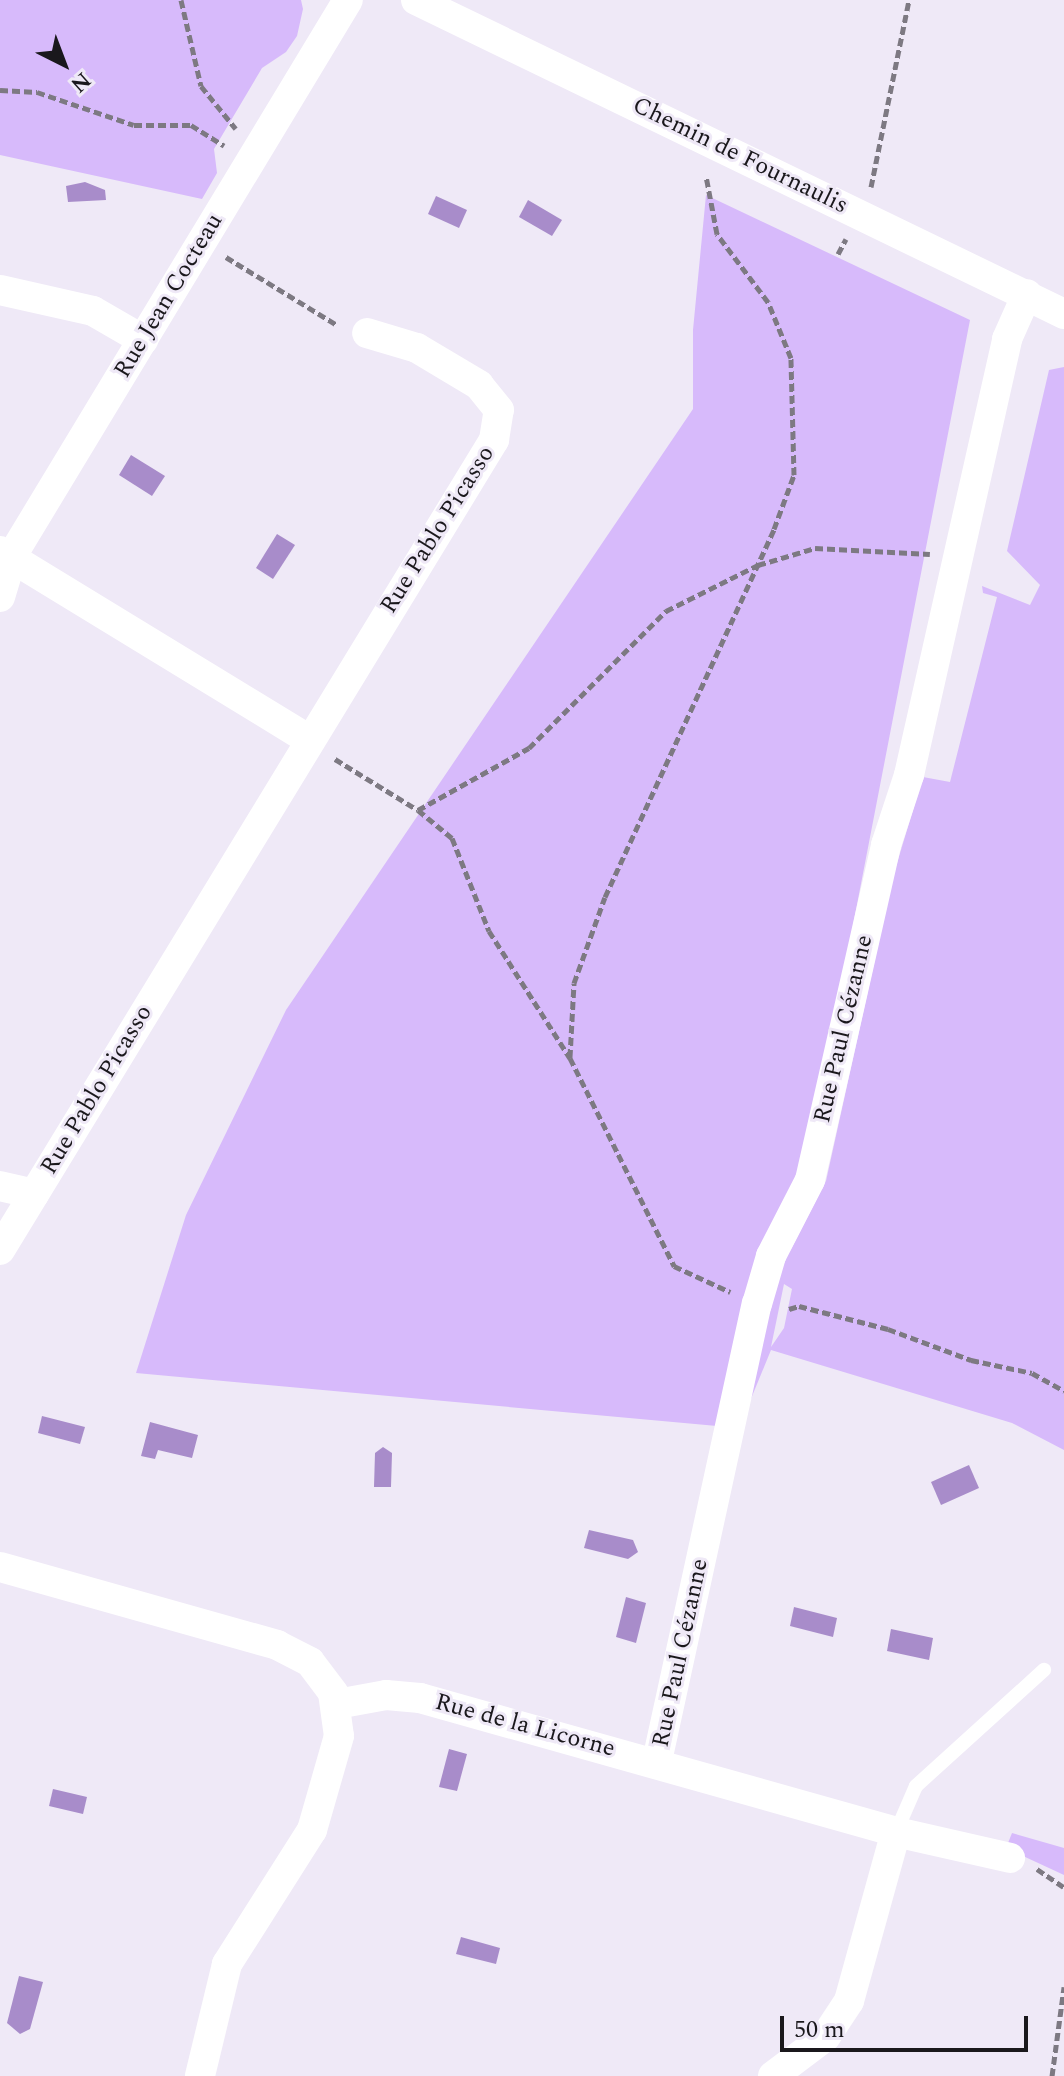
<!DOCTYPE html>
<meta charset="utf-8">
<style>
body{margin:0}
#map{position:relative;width:1064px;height:2076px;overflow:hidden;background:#efe9f7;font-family:Spectral,serif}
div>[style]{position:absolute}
.green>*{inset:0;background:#d7bafb}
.water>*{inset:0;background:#a88cca}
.path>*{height:5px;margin-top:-2.5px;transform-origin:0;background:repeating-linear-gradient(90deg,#7d7982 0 8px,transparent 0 12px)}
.service>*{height:14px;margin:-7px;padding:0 7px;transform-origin:7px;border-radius:7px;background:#fff}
.minor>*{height:30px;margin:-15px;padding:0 15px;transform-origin:15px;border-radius:15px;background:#fff}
span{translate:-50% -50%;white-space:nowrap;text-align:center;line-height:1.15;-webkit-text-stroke:6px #efe9f7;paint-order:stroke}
.street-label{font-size:24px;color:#1a181c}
.north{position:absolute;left:24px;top:24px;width:80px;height:80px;-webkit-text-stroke:6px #efe9f7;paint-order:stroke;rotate:138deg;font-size:22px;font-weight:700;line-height:32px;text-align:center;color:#1a181c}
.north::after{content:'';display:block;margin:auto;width:28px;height:36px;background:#1a181c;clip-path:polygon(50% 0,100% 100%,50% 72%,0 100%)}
.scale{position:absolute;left:780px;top:2016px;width:248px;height:36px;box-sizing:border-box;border:4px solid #1a181c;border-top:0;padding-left:10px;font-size:24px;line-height:28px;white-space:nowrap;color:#1a181c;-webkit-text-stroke:6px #efe9f7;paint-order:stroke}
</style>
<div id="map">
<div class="green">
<i style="clip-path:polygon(0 0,301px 0,303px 9px,297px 36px,286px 52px,262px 68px,214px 149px,217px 173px,202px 199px,0 155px)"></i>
<i style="clip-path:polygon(evenodd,706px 195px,970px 320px,790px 1251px,826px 1181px,894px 873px,923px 777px,950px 782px,997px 597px,983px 593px,982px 586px,1030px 605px,1040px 585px,1007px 551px,1049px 370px,1064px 367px,1064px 1450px,1012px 1423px,771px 1350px,739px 1428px,136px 1373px,186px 1215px,286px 1010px,693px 409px,693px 330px,706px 195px,784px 1284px,792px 1289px,784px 1328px,771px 1347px,784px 1284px)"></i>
<i style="clip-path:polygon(1012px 1833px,1064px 1848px,1064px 1875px,1006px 1848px)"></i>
</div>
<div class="water">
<i style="clip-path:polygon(85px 182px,105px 190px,106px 200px,68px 202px,66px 186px)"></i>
<i style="clip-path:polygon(436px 196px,467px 210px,459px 228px,428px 214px)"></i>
<i style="clip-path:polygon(528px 200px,562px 220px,552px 236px,519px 217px)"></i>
<i style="clip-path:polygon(131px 455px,165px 476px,152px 496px,119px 475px)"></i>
<i style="clip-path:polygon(277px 534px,295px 545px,273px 579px,256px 568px)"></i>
<i style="clip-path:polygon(42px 1416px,85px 1427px,80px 1444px,38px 1433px)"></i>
<i style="clip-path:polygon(150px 1422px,198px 1435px,192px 1458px,158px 1450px,155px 1459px,141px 1456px)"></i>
<i style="clip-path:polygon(383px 1447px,392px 1453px,391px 1487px,374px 1487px,375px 1453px)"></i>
<i style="clip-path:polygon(969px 1465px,979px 1488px,941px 1505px,931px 1482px)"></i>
<i style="clip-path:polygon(589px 1530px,633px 1540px,638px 1552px,628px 1559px,584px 1548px)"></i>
<i style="clip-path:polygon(626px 1597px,646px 1603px,636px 1643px,616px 1637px)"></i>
<i style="clip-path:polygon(794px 1607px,837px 1618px,833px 1637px,790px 1626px)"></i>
<i style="clip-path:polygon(891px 1629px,933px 1638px,929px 1660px,887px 1651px)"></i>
<i style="clip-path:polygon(449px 1749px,467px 1754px,457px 1791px,439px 1787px)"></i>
<i style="clip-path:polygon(53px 1789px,87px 1797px,83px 1814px,49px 1806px)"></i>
<i style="clip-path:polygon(461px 1937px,500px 1948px,496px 1964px,456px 1954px)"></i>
<i style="clip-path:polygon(19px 1976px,43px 1982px,30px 2029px,20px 2034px,7px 2023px)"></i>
</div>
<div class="path">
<i style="left:181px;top:0;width:88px;rotate:76.9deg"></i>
<i style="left:201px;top:86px;width:55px;rotate:50.9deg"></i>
<i style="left:0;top:90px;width:37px;rotate:3deg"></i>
<i style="left:37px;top:92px;width:102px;rotate:18.8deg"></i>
<i style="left:134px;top:125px;width:57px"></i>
<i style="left:191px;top:125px;width:39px;rotate:32deg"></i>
<i style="left:871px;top:187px;width:191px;rotate:-78.5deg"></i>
<i style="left:838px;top:254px;width:17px;rotate:-62deg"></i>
<i style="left:226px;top:257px;width:130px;rotate:31.5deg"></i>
<i style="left:335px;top:759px;width:97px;rotate:31.6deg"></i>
<i style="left:418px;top:810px;width:44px;rotate:39.5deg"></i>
<i style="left:452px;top:838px;width:100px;rotate:68.3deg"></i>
<i style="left:489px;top:931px;width:151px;rotate:57.5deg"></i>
<i style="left:570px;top:1058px;width:233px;rotate:63.4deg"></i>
<i style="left:674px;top:1266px;width:62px;rotate:24.9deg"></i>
<i style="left:418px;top:810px;width:127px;rotate:-29.2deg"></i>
<i style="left:529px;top:748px;width:194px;rotate:-45deg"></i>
<i style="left:666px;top:611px;width:103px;rotate:-26.6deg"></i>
<i style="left:758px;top:565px;width:59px;rotate:-16.6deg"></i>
<i style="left:815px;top:548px;width:115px;rotate:3deg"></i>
<i style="left:570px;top:1057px;width:74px;rotate:-86.9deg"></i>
<i style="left:574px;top:983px;width:91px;rotate:-70.2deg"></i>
<i style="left:605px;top:897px;width:405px;rotate:-65.3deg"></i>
<i style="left:774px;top:529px;width:58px;rotate:-69.7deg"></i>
<i style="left:794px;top:475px;width:117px;rotate:-91.5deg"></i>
<i style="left:791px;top:358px;width:61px;rotate:-112.3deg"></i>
<i style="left:768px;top:302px;width:85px;rotate:-126.9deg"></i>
<i style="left:717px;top:234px;width:59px;rotate:-100.7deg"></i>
<i style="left:789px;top:1309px;width:10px;rotate:-17deg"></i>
<i style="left:799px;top:1306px;width:92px;rotate:14.5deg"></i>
<i style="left:888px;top:1329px;width:89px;rotate:20.5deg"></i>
<i style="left:971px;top:1360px;width:62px;rotate:12deg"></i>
<i style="left:1032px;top:1373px;width:37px;rotate:29deg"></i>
<i style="left:1037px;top:1869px;width:32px;rotate:34deg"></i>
<i style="left:1052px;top:2076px;width:90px;rotate:-82.3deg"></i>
</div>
<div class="service">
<i style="left:896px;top:1832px;width:50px;rotate:-66.5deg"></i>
<i style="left:916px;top:1786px;width:173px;rotate:-42.2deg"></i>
</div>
<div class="minor">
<i style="left:416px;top:0;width:720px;rotate:25.85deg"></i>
<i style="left:0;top:290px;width:95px;rotate:12.7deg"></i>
<i style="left:93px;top:311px;width:58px;rotate:30.1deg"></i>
<i style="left:0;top:551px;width:361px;rotate:31.4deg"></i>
<i style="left:0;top:597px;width:45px;rotate:-73.2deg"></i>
<i style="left:13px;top:554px;width:647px;rotate:-58.84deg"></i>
<i style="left:0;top:1186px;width:35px;rotate:13deg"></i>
<i style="left:0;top:1250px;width:949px;rotate:-58.62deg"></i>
<i style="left:494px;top:440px;width:30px;rotate:-81deg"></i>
<i style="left:499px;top:410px;width:32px;rotate:-129deg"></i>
<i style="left:479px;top:385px;width:72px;rotate:-149.2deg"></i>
<i style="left:417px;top:348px;width:52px;rotate:-163.3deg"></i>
<i style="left:0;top:1567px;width:288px;rotate:15.7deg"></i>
<i style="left:277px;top:1645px;width:37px;rotate:27deg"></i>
<i style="left:310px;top:1662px;width:39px;rotate:53deg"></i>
<i style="left:333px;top:1693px;width:43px;rotate:82.1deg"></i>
<i style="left:339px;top:1736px;width:98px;rotate:106deg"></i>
<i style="left:312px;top:1830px;width:159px;rotate:122.4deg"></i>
<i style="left:227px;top:1964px;width:115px;rotate:103.6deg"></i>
<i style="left:337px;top:1704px;width:50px;rotate:-10.4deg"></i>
<i style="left:386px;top:1695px;width:34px;rotate:5deg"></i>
<i style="left:420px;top:1698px;width:495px;rotate:15.7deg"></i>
<i style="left:896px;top:1832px;width:117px;rotate:12.8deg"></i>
<i style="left:657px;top:1761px;width:468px;rotate:-77.7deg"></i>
<i style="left:757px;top:1304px;width:50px;rotate:-73.7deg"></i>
<i style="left:771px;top:1256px;width:85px;rotate:-62.8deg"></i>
<i style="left:810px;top:1180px;width:344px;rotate:-77.2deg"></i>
<i style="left:886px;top:845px;width:74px;rotate:-71.8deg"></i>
<i style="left:909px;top:775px;width:447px;rotate:-77.3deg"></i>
<i style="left:1007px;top:339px;width:49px;rotate:-66deg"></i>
<i style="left:773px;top:2076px;width:66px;rotate:-37deg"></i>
<i style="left:826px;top:2036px;width:42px;rotate:-56.7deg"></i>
<i style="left:849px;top:2001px;width:175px;rotate:-74.5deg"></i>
</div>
<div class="street-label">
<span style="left:740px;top:156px;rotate:26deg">Chemin de Fournaulis</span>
<span style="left:169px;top:296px;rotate:-59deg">Rue Jean Cocteau</span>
<span style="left:438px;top:530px;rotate:-58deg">Rue Pablo Picasso</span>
<span style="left:844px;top:1029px;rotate:-77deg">Rue Paul Cézanne</span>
<span style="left:97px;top:1090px;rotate:-59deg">Rue Pablo Picasso</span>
<span style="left:681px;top:1653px;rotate:-78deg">Rue Paul Cézanne</span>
<span style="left:525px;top:1726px;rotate:15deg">Rue de la Licorne</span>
</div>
<div class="north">N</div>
<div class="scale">50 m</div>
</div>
